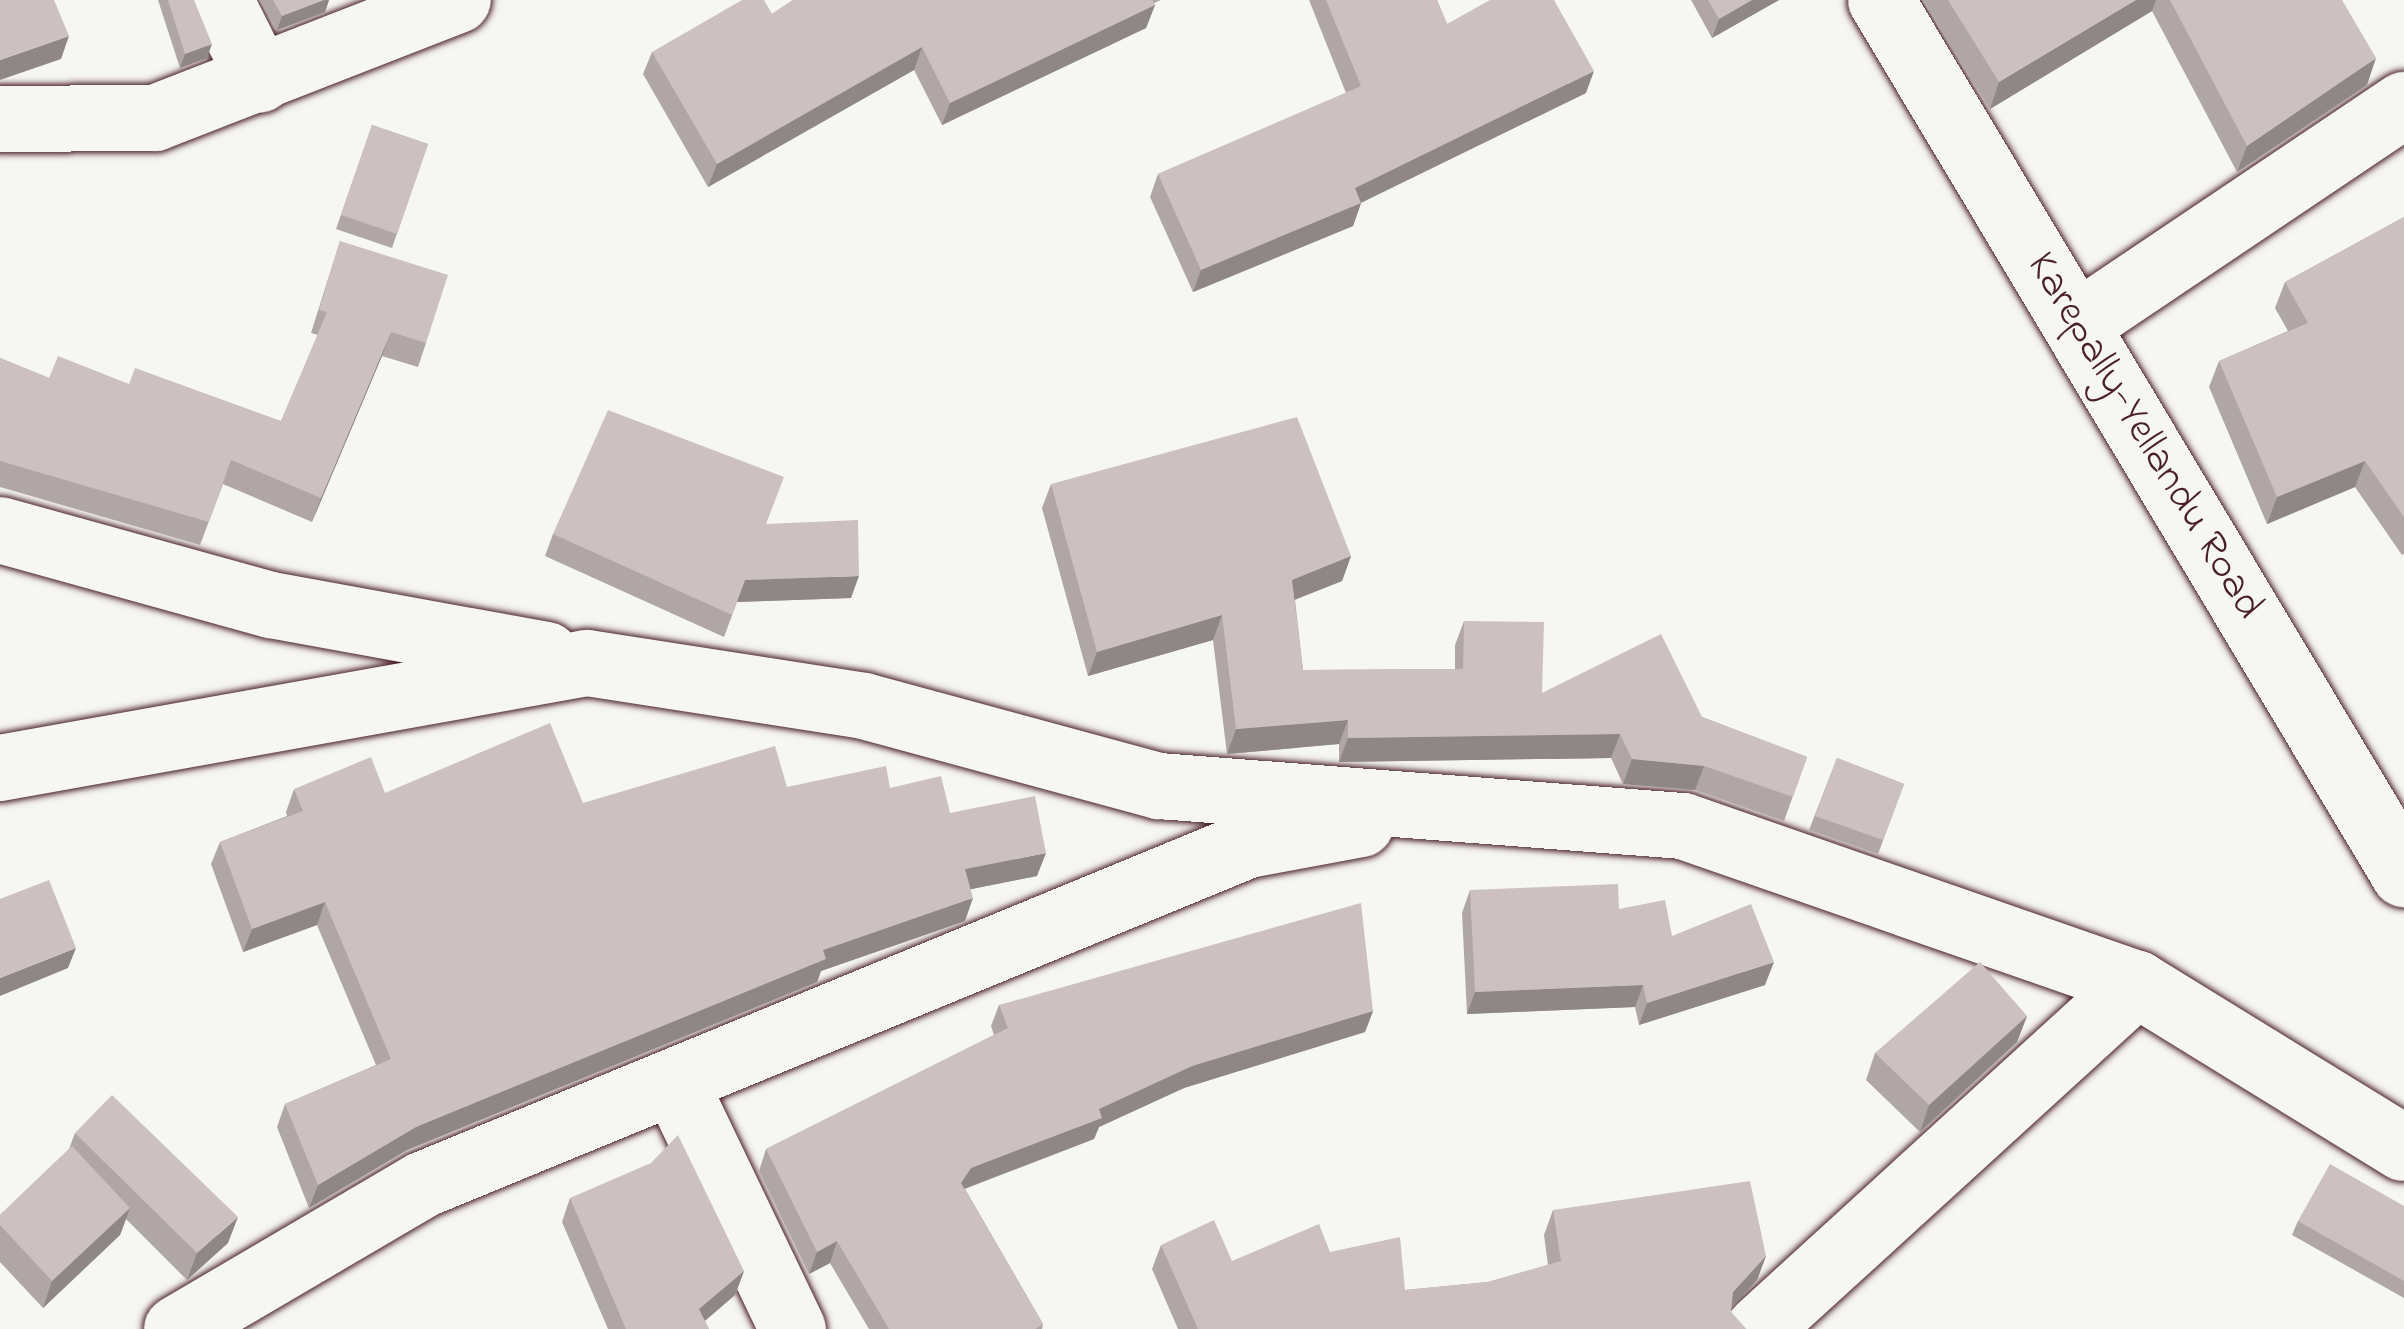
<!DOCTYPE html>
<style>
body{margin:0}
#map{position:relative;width:2404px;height:1329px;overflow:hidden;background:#f6f6f2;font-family:"Indie Flower",sans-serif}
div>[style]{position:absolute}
.roads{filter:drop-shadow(0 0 3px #4a1f2b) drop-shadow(0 0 3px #4a1f2b)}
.street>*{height:66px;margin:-33px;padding:0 33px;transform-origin:33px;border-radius:33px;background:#f6f6f2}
.secondary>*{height:66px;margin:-33px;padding:0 33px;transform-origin:33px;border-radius:33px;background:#f6f6f2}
.wall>*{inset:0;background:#afa6a5}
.shaded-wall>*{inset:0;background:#8f8786}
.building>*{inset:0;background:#ccc1c0}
span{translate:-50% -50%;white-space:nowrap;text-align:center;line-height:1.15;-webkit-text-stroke:9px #f6f6f2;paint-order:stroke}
.street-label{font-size:42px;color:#4a1f2b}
</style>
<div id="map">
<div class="roads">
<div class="street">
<i style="left:220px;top:0;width:89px;rotate:63.4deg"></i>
<i style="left:0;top:119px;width:155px;rotate:-0.4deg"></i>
<i style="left:155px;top:118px;width:325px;rotate:-21.3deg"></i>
<i style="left:2078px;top:324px;width:393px;rotate:-33.9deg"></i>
<i style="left:0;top:530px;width:281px;rotate:15.5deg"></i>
<i style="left:271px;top:605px;width:280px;rotate:10.3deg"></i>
<i style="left:0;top:768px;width:596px;rotate:-10.14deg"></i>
<i style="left:587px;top:663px;width:280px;rotate:8.8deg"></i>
<i style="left:864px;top:706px;width:306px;rotate:15.2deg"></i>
<i style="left:1159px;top:786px;width:526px;rotate:4.37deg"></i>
<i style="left:1683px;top:826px;width:481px;rotate:19.2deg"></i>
<i style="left:675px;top:1083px;width:273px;rotate:64.4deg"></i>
<i style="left:177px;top:1329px;width:284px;rotate:-30.4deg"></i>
<i style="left:422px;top:1185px;width:893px;rotate:-22.37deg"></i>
<i style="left:1248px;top:845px;width:115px;rotate:-10.5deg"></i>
<i style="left:1759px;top:1329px;width:512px;rotate:-42.39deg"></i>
<i style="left:2137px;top:984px;width:313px;rotate:31.6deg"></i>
</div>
<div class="secondary">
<i style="left:1881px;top:0;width:1019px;rotate:59.1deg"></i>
</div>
</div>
<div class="wall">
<i style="clip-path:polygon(158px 0,194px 0,207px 58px,180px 68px)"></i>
<i style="clip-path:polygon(259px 0,329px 0,325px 12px,277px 30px)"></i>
<i style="clip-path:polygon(793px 0,1161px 0,1154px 3px,1155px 5px,1146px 28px,942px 125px,914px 70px,708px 187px,643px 74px,652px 52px,772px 14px)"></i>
<i style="clip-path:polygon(1309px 0,1437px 0,1447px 24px,1586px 93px,1361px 203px,1353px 226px,1193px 292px,1150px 197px,1158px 174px,1346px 93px)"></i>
<i style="clip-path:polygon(1691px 0,1779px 0,1712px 38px)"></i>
<i style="clip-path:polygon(1922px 0,2342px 0,2367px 85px,2237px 172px,2152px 11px,1990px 109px)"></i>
<i style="clip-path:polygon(372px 125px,428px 144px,392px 248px,336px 229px)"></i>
<i style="clip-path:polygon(2404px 217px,2404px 554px,2402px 555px,2355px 487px,2267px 524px,2209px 387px,2219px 361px,2288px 331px,2275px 308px,2285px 282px)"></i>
<i style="clip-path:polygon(340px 241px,426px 343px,418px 367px,382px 356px,312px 522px,223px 484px,200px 545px,0 487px,0 358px,49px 378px,129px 384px,281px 421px,318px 335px,311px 333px)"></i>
<i style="clip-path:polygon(1051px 484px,1351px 556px,1342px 581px,1295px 600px,1303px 670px,1455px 669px,1455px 645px,1464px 621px,1542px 693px,1702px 717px,1807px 757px,1784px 821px,1695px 790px,1623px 784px,1611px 758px,1339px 762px,1339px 744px,1227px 754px,1213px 640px,1088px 676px,1042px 508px)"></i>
<i style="clip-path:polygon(766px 524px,851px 598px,737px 602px,724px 637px,545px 556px,553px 534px)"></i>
<i style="clip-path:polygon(1837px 758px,1904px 784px,1878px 854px,1809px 830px)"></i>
<i style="clip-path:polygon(787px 787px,890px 788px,950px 813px,1037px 876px,971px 889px,965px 921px,821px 971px,817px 982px,407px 1150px,309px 1208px,277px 1127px,285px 1104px,376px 1065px,317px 925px,243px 952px,211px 864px,220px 842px,287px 816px,286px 812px,294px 789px,583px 803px)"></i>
<i style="clip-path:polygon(1470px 890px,1619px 909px,1765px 985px,1639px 1025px,1635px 1007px,1467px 1014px,1462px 913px)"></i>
<i style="clip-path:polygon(999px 1005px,1373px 1011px,1365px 1032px,1184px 1088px,1099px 1127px,1094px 1139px,965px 1189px,1043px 1324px,1042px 1329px,869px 1329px,830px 1263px,809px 1274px,759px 1171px,766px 1149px,994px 1035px,991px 1026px)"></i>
<i style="clip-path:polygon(2027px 1016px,2017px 1042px,1920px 1132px,1866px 1080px,1875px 1053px)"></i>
<i style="clip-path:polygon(75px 1133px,228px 1243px,187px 1280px,126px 1219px,120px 1235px,43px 1308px,0 1262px,0 1215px,69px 1149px)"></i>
<i style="clip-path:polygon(570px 1198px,744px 1271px,735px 1295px,705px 1321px,709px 1329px,608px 1329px,562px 1222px)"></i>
<i style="clip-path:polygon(2404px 1206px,2404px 1298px,2292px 1235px,2298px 1221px)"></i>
<i style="clip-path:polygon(1553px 1210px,1766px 1256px,1757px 1280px,1731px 1308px,1731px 1312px,1746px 1329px,1178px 1329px,1152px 1269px,1161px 1245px,1232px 1261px,1330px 1252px,1405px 1290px,1488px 1282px,1548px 1265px,1544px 1235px)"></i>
</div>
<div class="shaded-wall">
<i style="clip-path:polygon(324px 0,329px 0,325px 12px,277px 30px,282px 16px)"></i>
<i style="clip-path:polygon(1752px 0,1779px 0,1712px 38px,1719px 19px)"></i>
<i style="clip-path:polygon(2136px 0,2156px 0,2152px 11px,1990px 109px,1999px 82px)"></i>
<i style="clip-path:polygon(1155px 5px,1146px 28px,942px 125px,950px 103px)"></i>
<i style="clip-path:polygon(69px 36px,61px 59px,0 80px,0 60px)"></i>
<i style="clip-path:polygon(212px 44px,207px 58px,180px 68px,185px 54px)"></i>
<i style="clip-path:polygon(922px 47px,914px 70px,708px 187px,717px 164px)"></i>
<i style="clip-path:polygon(2376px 58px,2367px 85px,2237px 172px,2247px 146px)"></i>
<i style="clip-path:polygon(1594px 71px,1586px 93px,1354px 206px,1361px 203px,1353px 226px,1193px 292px,1201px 270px,1355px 188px)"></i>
<i style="clip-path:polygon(391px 332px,382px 356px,312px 522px,321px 498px)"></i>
<i style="clip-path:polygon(2365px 461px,2355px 487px,2267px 524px,2277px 497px)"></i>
<i style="clip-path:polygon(1351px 556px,1342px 581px,1283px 604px,1292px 580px)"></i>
<i style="clip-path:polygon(859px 576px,851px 598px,737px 602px,745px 580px)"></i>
<i style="clip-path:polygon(1222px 615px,1213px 640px,1088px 676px,1097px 652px)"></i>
<i style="clip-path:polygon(1348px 720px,1339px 744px,1227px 754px,1236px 729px)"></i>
<i style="clip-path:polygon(1620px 734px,1611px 758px,1339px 762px,1348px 738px)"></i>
<i style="clip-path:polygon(1632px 759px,1704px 766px,1695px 790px,1623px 784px)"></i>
<i style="clip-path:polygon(1046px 853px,1037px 876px,957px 892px,965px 869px)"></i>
<i style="clip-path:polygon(973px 898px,965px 921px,821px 971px,817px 982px,407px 1150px,309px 1208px,318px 1185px,416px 1127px,823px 950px)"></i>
<i style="clip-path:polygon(325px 902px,317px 925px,243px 952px,252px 929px)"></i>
<i style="clip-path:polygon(76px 948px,68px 968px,0 996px,0 978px)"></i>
<i style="clip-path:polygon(1774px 962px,1765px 985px,1639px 1025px,1647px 1003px)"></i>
<i style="clip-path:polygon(1643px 985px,1635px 1007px,1467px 1014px,1475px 992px)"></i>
<i style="clip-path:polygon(1373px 1011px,1365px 1032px,1184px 1088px,1099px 1127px,1094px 1139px,963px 1189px,961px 1183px,971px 1168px,1192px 1066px)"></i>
<i style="clip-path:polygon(2027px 1016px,2017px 1042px,1920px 1132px,1929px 1105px)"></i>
<i style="clip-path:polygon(130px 1208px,120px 1235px,43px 1308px,52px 1281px)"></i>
<i style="clip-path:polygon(238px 1217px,228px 1243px,187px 1280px,197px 1253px)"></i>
<i style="clip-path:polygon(837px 1241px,830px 1263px,809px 1274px,817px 1252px)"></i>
<i style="clip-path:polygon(1766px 1256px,1757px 1280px,1724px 1317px,1733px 1292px)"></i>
<i style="clip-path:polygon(744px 1271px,735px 1295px,695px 1329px,699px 1309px)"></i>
</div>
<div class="building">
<i style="clip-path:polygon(0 0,54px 0,69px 36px,0 60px)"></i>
<i style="clip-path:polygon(168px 0,194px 0,212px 44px,185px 54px)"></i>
<i style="clip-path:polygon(273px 0,324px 0,282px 16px)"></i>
<i style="clip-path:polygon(742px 0,764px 0,772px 14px,793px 0,1152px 0,1155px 5px,950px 103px,922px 47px,717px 164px,652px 52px)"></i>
<i style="clip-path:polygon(1326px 0,1437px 0,1447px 24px,1490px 0,1554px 0,1594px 71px,1355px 188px,1361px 203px,1201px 270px,1158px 174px,1361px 86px)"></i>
<i style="clip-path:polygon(1708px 0,1752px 0,1719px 19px)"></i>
<i style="clip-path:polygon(1948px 0,2136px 0,1999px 82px)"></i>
<i style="clip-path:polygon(2170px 0,2342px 0,2376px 58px,2247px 146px)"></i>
<i style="clip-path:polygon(372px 125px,428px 144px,397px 234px,341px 215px)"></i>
<i style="clip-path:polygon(2404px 217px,2404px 517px,2365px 461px,2277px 497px,2219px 361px,2308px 323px,2285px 282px)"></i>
<i style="clip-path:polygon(340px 241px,448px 275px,426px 343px,391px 332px,321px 498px,231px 460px,209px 522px,0 461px,0 358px,49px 378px,58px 356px,129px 384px,135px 368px,281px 421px,327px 312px,319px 310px)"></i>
<i style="clip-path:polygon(608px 410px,784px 477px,766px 524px,858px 520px,859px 576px,745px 580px,732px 615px,553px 534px)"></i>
<i style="clip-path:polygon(1297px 417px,1351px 556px,1292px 580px,1303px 670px,1463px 669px,1464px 621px,1544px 622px,1542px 693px,1661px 634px,1702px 717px,1807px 757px,1793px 797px,1704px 766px,1632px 759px,1620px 734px,1348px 738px,1348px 720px,1236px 729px,1222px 615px,1097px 652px,1051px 484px)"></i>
<i style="clip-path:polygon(550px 723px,583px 803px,775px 746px,787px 787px,886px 766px,890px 788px,941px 776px,950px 813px,1035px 796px,1046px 853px,965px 869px,973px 898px,823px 950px,826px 959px,416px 1127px,318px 1185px,285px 1104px,391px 1059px,325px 902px,252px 929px,220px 842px,303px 811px,294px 789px,371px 757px,385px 793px)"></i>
<i style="clip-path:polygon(1837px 758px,1904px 784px,1883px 840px,1815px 816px)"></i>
<i style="clip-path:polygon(49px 880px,76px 948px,0 978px,0 899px)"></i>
<i style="clip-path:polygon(1618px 884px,1619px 909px,1665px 900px,1672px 936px,1751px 904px,1774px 962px,1647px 1003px,1643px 985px,1475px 992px,1470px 890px)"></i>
<i style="clip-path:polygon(1361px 903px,1373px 1011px,1192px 1066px,1099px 1109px,1102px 1118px,971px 1168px,961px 1183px,1043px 1324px,1035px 1329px,889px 1329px,837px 1241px,817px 1252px,766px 1149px,1008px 1028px,999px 1005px)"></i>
<i style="clip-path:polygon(1980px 962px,2027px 1016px,1929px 1105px,1875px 1053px)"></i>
<i style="clip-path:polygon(112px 1095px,238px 1217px,197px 1253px,75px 1133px)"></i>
<i style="clip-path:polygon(678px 1135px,744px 1271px,699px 1309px,709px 1329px,626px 1329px,570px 1198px,651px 1163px)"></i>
<i style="clip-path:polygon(72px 1146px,130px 1208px,52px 1281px,0 1225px,0 1215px)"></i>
<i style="clip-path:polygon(2330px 1164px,2404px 1206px,2404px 1281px,2298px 1221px)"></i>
<i style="clip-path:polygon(1750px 1181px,1766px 1256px,1733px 1292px,1731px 1312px,1746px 1329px,1198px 1329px,1161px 1245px,1214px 1220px,1232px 1261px,1319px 1224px,1330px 1252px,1400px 1237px,1405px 1290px,1488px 1282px,1561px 1261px,1553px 1210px)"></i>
</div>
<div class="street-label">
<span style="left:2144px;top:436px;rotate:59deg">Karepally-Yellandu Road</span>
</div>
</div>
